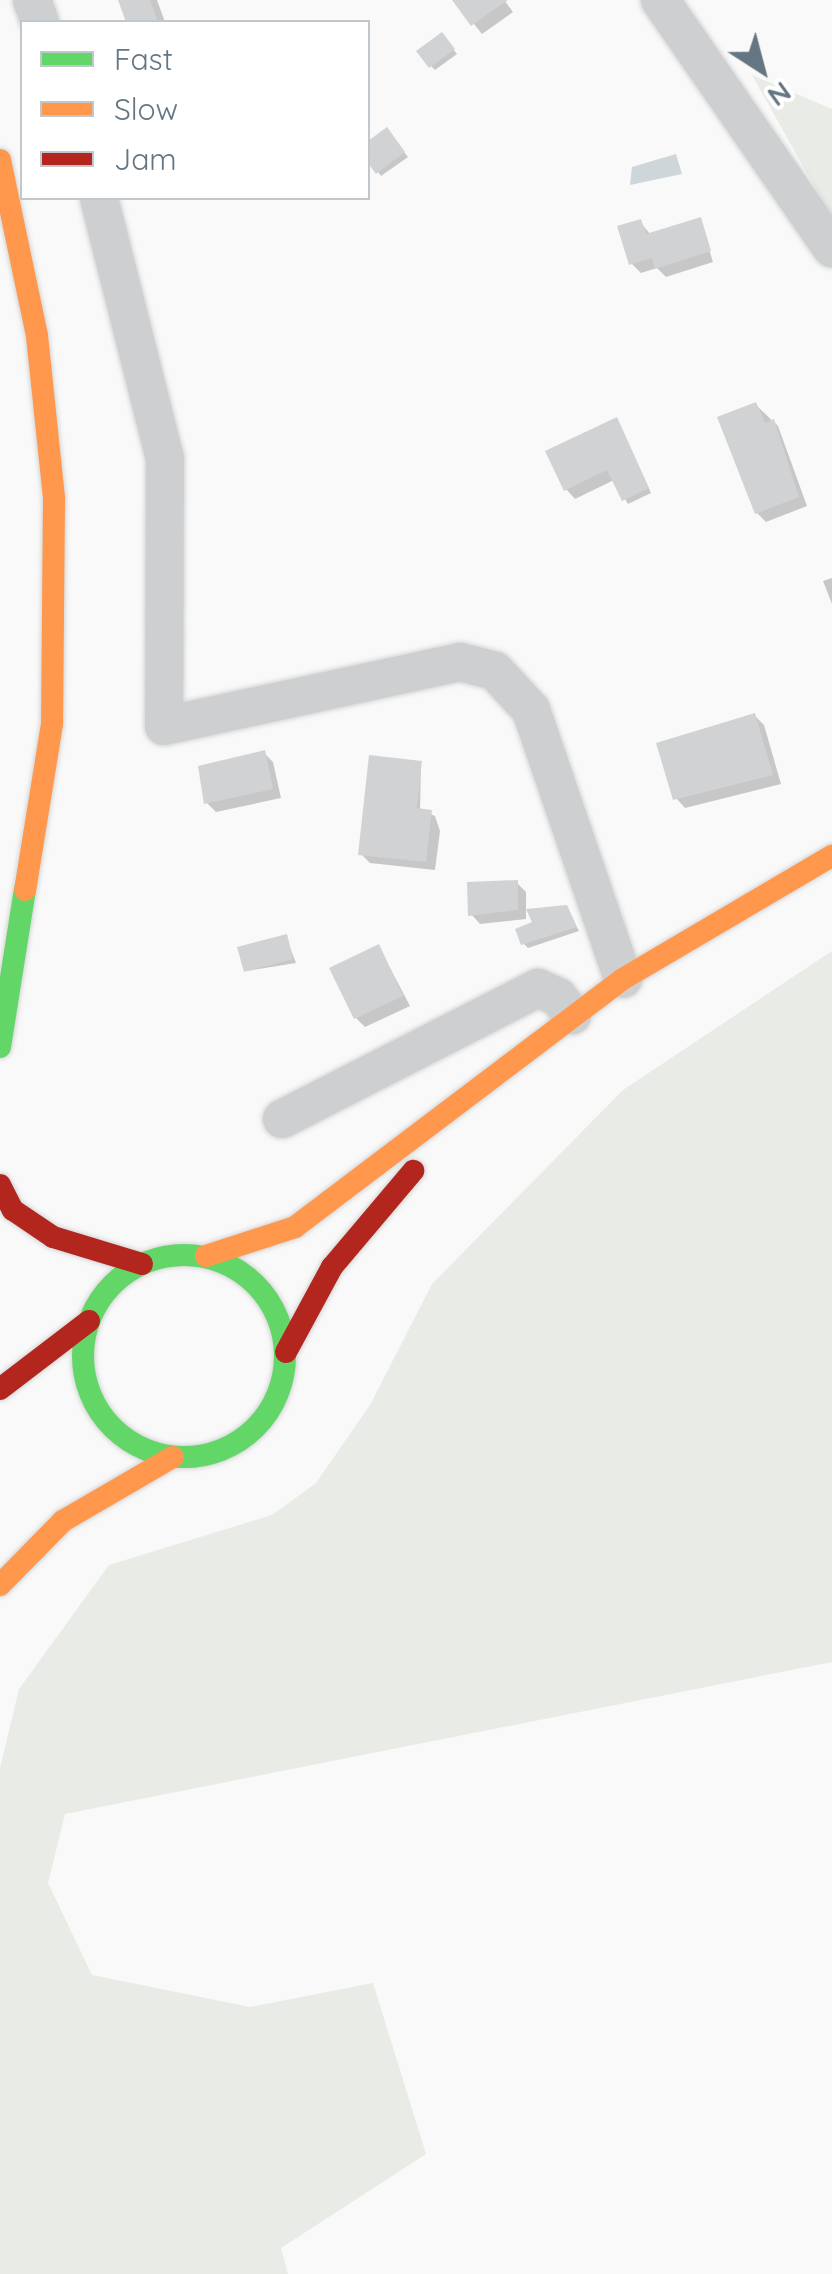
<!DOCTYPE html>
<style>
body{margin:0}
#map{position:relative;width:832px;height:2274px;overflow:hidden;background:#f9f9f9;font-family:Quicksand,sans-serif}
div>[style]{position:absolute}
.green>*{inset:0;background:#e8ebe6}
.water>*{inset:0;background:#ced6d9}
.shadow>*{inset:0;background:#0003}
.building>*{inset:0;background:#d0d2d3}
.roads{filter:drop-shadow(0 0 2px #d5d6d7) drop-shadow(0 0 2px #d5d6d7)}
.street>*{height:38px;margin:-19px;padding:0 19px;transform-origin:19px;border-radius:19px;background:#cecfd0}
.fast>*{height:22px;margin:-11px;padding:0 11px;transform-origin:11px;border-radius:11px;background:#63d668}
.fast>.ring{margin:-11px;padding:0;box-sizing:content-box;background:none;border:22px solid #63d668;border-radius:50%}
.slow>*{height:22px;margin:-11px;padding:0 11px;transform-origin:11px;border-radius:11px;background:#ff974d}
.jam>*{height:22px;margin:-11px;padding:0 11px;transform-origin:11px;border-radius:11px;background:#b3261e}
span{translate:-50% -50%;white-space:nowrap;text-align:center;line-height:1.15;-webkit-text-stroke:10px #fff;paint-order:stroke}
.legend{position:absolute;left:20px;top:20px;width:350px;height:180px;box-sizing:border-box;background:#fff;border:2px solid #c1c8cd;margin:0;padding:12px 18px;list-style:none;font-size:30px;color:#657683}
.legend li{display:flex;align-items:center;gap:20px;height:50px}
.legend b{width:50px;border:2px solid #c1c8cd}
.north{position:absolute;left:712px;top:20px;width:100px;height:100px;-webkit-text-stroke:8px #fff;paint-order:stroke;rotate:144deg;font-size:28px;font-weight:700;line-height:40px;text-align:center;color:#657683}
.north::after{content:'';display:block;margin:auto;width:35px;height:45px;background:#657683;clip-path:polygon(50% 0,100% 100%,50% 72%,0 100%)}
</style>
<div id="map">
<div class="green">
<i style="clip-path:polygon(752px 75px,832px 109px,832px 218px)"></i>
<i style="clip-path:polygon(832px 951px,832px 1662px,65px 1814px,48px 1883px,92px 1975px,250px 2007px,373px 1983px,426px 2154px,281px 2248px,288px 2274px,0 2274px,0 1768px,19px 1689px,109px 1565px,272px 1515px,316px 1483px,370px 1405px,432px 1284px,623px 1090px)"></i>
</div>
<div class="water">
<i style="clip-path:polygon(676px 154px,682px 174px,630px 185px,632px 167px)"></i>
</div>
<div class="shadow">
<i style="clip-path:polygon(121px 0,157px 0,165px 22px,129px 22px)"></i>
<i style="clip-path:polygon(455px 0,504px 0,513px 12px,482px 34px)"></i>
<i style="clip-path:polygon(445px 39px,457px 54px,435px 70px,431px 66px)"></i>
<i style="clip-path:polygon(387px 130px,408px 157px,381px 176px,368px 158px,368px 144px)"></i>
<i style="clip-path:polygon(700px 220px,713px 262px,666px 277px,657px 268px,641px 273px,631px 263px,640px 222px,651px 235px)"></i>
<i style="clip-path:polygon(756px 405px,778px 426px,807px 506px,766px 522px,757px 513px)"></i>
<i style="clip-path:polygon(617px 420px,651px 493px,628px 504px,614px 480px,575px 499px,566px 489px)"></i>
<i style="clip-path:polygon(832px 578px,832px 604px,823px 581px)"></i>
<i style="clip-path:polygon(755px 716px,764px 725px,781px 784px,685px 808px,676px 798px)"></i>
<i style="clip-path:polygon(264px 753px,273px 762px,281px 798px,216px 812px,207px 803px)"></i>
<i style="clip-path:polygon(421px 763px,420px 810px,435px 816px,440px 831px,435px 870px,370px 863px,361px 854px)"></i>
<i style="clip-path:polygon(517px 883px,526px 892px,526px 919px,480px 924px,471px 914px)"></i>
<i style="clip-path:polygon(566px 908px,579px 931px,528px 948px,524px 944px)"></i>
<i style="clip-path:polygon(286px 937px,296px 963px,246px 971px)"></i>
<i style="clip-path:polygon(379px 947px,410px 1006px,365px 1027px,356px 1018px)"></i>
</div>
<div class="building">
<i style="clip-path:polygon(118px 0,150px 0,158px 22px,126px 22px)"></i>
<i style="clip-path:polygon(452px 0,508px 0,471px 26px)"></i>
<i style="clip-path:polygon(442px 32px,455px 49px,429px 68px,416px 51px)"></i>
<i style="clip-path:polygon(387px 127px,405px 152px,376px 174px,368px 163px,368px 141px)"></i>
<i style="clip-path:polygon(701px 217px,711px 251px,655px 269px,652px 258px,629px 265px,617px 226px,641px 219px,646px 234px)"></i>
<i style="clip-path:polygon(756px 402px,765px 423px,774px 419px,799px 497px,755px 514px,717px 417px)"></i>
<i style="clip-path:polygon(617px 417px,649px 488px,622px 501px,607px 470px,564px 491px,545px 451px)"></i>
<i style="clip-path:polygon(755px 713px,773px 775px,673px 800px,656px 743px)"></i>
<i style="clip-path:polygon(265px 750px,273px 789px,204px 804px,198px 766px)"></i>
<i style="clip-path:polygon(369px 755px,422px 761px,417px 808px,432px 810px,426px 862px,358px 855px)"></i>
<i style="clip-path:polygon(518px 880px,518px 910px,468px 916px,467px 882px)"></i>
<i style="clip-path:polygon(567px 905px,577px 927px,521px 945px,515px 929px,532px 922px,526px 909px)"></i>
<i style="clip-path:polygon(287px 934px,293px 959px,244px 972px,237px 947px)"></i>
<i style="clip-path:polygon(379px 944px,403px 996px,354px 1019px,329px 968px)"></i>
</div>
<div class="roads">
<div class="street">
<i style="left:32px;top:0;width:23px;rotate:70deg"></i>
<i style="left:660px;top:0;width:302px;rotate:55.3deg"></i>
<i style="left:99px;top:198px;width:269px;rotate:75.8deg"></i>
<i style="left:165px;top:459px;width:267px;rotate:90.2deg"></i>
<i style="left:164px;top:726px;width:303px;rotate:-12.2deg"></i>
<i style="left:460px;top:662px;width:36px;rotate:14deg"></i>
<i style="left:495px;top:671px;width:53px;rotate:47.3deg"></i>
<i style="left:531px;top:710px;width:284px;rotate:71.1deg"></i>
<i style="left:282px;top:1119px;width:288px;rotate:-27.1deg"></i>
<i style="left:538px;top:988px;width:22px;rotate:24deg"></i>
<i style="left:558px;top:997px;width:23px;rotate:52deg"></i>
</div>
<div class="fast">
<i style="left:0;top:1047px;width:159px;rotate:-81deg"></i>
<i class="ring" style="left:83px;top:1255px;width:180px;height:180px"></i>
</div>
<div class="slow">
<i style="left:0;top:160px;width:180px;rotate:78.1deg"></i>
<i style="left:37px;top:336px;width:164px;rotate:84deg"></i>
<i style="left:54px;top:499px;width:225px;rotate:90.5deg"></i>
<i style="left:52px;top:724px;width:168px;rotate:99.2deg"></i>
<i style="left:206px;top:1256px;width:94px;rotate:-18deg"></i>
<i style="left:295px;top:1227px;width:411px;rotate:-37.1deg"></i>
<i style="left:623px;top:979px;width:243px;rotate:-30.5deg"></i>
<i style="left:0;top:1585px;width:90px;rotate:-45.5deg"></i>
<i style="left:63px;top:1521px;width:127px;rotate:-30.2deg"></i>
</div>
<div class="jam">
<i style="left:0;top:1185px;width:28px;rotate:63deg"></i>
<i style="left:13px;top:1210px;width:48px;rotate:34deg"></i>
<i style="left:53px;top:1237px;width:93px;rotate:16.9deg"></i>
<i style="left:286px;top:1352px;width:97px;rotate:-61.6deg"></i>
<i style="left:332px;top:1267px;width:126px;rotate:-49.8deg"></i>
<i style="left:0;top:1389px;width:112px;rotate:-37.4deg"></i>
</div>
</div>
<ul class="legend">
<li><b style="height:12px;background:#63d668"></b>Fast</li>
<li><b style="height:12px;background:#ff974d"></b>Slow</li>
<li><b style="height:12px;background:#b3261e"></b>Jam</li>
</ul>
<div class="north">N</div>
</div>
